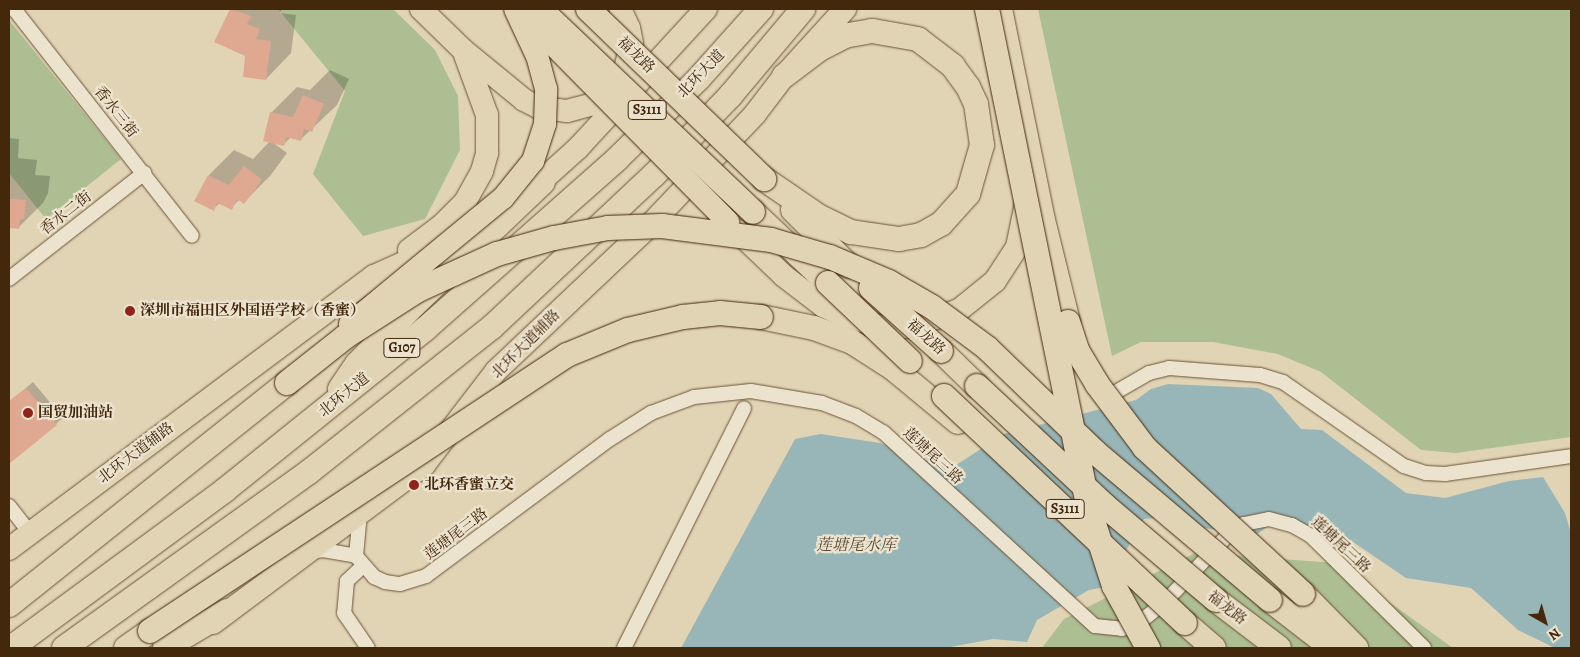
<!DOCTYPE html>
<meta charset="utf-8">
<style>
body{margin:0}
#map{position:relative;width:1580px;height:657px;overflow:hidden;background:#e1d4b5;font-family:Alegreya,"Noto Serif SC",serif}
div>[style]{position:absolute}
.green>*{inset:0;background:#adbe92}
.water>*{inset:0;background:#98b6b7}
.shadow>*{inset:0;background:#0003}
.building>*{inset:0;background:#dfa991}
.roads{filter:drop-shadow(0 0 1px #6b5336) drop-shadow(0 0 1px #6b5336)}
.minor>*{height:14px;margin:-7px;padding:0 7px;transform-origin:7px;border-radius:7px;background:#ece3cf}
.primary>*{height:22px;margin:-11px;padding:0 11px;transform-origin:11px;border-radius:11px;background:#e1d4b5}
.trunk>*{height:24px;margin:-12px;padding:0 12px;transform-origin:12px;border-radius:12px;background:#e1d4b5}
.bridges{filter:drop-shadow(0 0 1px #44280c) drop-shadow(0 0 1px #44280c)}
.primary-bridge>*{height:22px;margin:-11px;padding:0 11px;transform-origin:11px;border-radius:11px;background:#e1d4b5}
.trunk-bridge>*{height:24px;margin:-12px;padding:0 12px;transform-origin:12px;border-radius:12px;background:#e1d4b5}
.dots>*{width:14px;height:14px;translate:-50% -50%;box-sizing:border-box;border:2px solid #ece3cf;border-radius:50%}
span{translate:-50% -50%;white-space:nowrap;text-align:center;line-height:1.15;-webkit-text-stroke:4.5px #ece3cf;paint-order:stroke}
.shield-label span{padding:1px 4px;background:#ece3cf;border:1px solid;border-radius:4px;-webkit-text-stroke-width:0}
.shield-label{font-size:14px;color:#44280c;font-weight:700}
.street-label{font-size:15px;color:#44280c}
.poi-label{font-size:15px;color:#44280c;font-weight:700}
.left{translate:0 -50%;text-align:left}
.water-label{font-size:16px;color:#594c37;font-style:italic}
.frame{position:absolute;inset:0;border:10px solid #44280c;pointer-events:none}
.north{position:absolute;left:1520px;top:597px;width:50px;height:50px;-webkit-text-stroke:4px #ece3cf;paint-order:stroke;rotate:142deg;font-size:14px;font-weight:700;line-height:20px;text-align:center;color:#44280c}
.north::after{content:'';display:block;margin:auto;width:18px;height:22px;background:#44280c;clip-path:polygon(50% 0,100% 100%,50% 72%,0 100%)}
</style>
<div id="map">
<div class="green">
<i style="clip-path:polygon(278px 9px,393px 9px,435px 50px,458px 96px,460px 150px,425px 219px,363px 236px,313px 174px,345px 91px)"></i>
<i style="clip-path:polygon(1038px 9px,1571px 9px,1571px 437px,1456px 453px,1421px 450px,1321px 372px,1278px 354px,1213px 342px,1141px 342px,1112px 356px)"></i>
<i style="clip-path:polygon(9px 20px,121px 159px,46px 219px,9px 173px)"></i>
<i style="clip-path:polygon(1195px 553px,1335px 563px,1453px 648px,1042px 648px,1064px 619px)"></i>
</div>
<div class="water">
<i style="clip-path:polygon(1168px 384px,1258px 388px,1271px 394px,1301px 429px,1322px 430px,1406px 493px,1445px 498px,1509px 481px,1543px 477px,1565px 513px,1571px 533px,1571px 648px,1555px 648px,1518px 630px,1471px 588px,1406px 578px,1334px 529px,1299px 528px,1277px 520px,1256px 535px,1174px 524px,1155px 518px,1144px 519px,1105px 587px,1089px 590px,1037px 620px,1027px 642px,993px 639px,945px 648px,681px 648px,795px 439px,821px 434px,880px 443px,950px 469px,1004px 434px,1136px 400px,1151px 389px)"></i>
</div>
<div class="shadow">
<i style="clip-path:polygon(231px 9px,282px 9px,280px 13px,296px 15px,291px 53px,266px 79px,247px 55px,216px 42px)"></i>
<i style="clip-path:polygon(330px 70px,349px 79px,337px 105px,301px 139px,291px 137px,284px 144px,271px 141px,287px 153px,270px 176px,244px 202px,240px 199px,231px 208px,220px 203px,213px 209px,209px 175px,234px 150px,253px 159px,270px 141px,271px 113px,297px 87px,310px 90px)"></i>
<i style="clip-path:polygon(9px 138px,19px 139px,18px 158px,37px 160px,35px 175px,50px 176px,48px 193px,43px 203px,18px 228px,9px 227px)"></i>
<i style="clip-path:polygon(33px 382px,63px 418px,12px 460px,9px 456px,9px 402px)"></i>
</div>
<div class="building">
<i style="clip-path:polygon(230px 9px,251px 16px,247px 24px,260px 29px,256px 39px,271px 41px,266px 80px,243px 77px,245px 56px,214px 42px)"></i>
<i style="clip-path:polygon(303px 95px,324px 104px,312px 132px,304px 129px,301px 141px,286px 137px,284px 146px,263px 141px,270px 112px,293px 117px)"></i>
<i style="clip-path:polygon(244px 166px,262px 180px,244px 204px,237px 199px,232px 210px,217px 203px,214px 211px,194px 201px,208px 175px,229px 185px)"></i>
<i style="clip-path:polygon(9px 199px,26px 200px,24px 219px,20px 219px,19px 229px,9px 228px)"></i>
<i style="clip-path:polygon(26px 388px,57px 425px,9px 464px,9px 401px)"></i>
</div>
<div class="roads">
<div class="minor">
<i style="left:14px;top:9px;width:288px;rotate:51.9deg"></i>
<i style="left:9px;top:279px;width:172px;rotate:-38.1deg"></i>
<i style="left:1116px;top:392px;width:38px;rotate:-30deg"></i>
<i style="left:1149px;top:373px;width:21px;rotate:-14deg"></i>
<i style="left:1169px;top:368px;width:91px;rotate:4.4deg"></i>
<i style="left:1260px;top:375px;width:24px;rotate:17deg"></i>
<i style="left:1283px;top:382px;width:147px;rotate:34.8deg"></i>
<i style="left:1404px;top:466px;width:23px;rotate:18deg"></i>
<i style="left:1426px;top:473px;width:19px;rotate:3deg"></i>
<i style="left:1445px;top:474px;width:127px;rotate:-8.1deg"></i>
<i style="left:9px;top:506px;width:34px;rotate:52deg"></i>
<i style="left:310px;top:552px;width:13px;rotate:-9deg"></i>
<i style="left:323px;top:550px;width:34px;rotate:10deg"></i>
<i style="left:356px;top:556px;width:28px;rotate:49deg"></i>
<i style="left:374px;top:577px;width:12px;rotate:24deg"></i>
<i style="left:385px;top:582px;width:15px;rotate:8deg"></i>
<i style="left:400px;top:584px;width:27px;rotate:-17deg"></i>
<i style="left:426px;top:576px;width:229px;rotate:-36.7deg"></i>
<i style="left:610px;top:439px;width:49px;rotate:-32.4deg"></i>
<i style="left:651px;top:413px;width:46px;rotate:-20.4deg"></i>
<i style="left:694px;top:397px;width:57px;rotate:-6deg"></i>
<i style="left:751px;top:391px;width:72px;rotate:9.6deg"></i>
<i style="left:822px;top:403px;width:36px;rotate:21deg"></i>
<i style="left:856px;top:416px;width:31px;rotate:31deg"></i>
<i style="left:883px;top:432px;width:287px;rotate:42.5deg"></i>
<i style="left:1095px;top:626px;width:27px;rotate:6deg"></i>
<i style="left:1122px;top:629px;width:19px;rotate:-21deg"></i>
<i style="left:1140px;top:622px;width:32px;rotate:-39deg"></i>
<i style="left:1165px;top:602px;width:92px;rotate:-46.8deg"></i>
<i style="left:1228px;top:535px;width:19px;rotate:-35deg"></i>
<i style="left:1244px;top:524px;width:25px;rotate:-11deg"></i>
<i style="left:1269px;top:519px;width:24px;rotate:15deg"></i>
<i style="left:1292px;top:525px;width:22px;rotate:30deg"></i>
<i style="left:1311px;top:536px;width:159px;rotate:44.7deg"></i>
<i style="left:356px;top:556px;width:43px;rotate:-84.7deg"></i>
<i style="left:363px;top:566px;width:22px;rotate:137deg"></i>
<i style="left:347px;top:581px;width:32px;rotate:95deg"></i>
<i style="left:344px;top:613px;width:42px;rotate:55.6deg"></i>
<i style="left:624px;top:648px;width:268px;rotate:-63.4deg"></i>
</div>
<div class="primary">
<i style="left:421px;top:9px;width:59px;rotate:44.3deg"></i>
<i style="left:463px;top:50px;width:79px;rotate:39.3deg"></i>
<i style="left:524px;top:100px;width:16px;rotate:27deg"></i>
<i style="left:538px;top:107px;width:29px;rotate:8deg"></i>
<i style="left:567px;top:111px;width:27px;rotate:-15deg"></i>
<i style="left:593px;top:104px;width:45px;rotate:-45.9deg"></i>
<i style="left:624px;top:72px;width:30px;rotate:-75deg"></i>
<i style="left:632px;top:43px;width:15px;rotate:-101deg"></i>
<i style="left:629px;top:28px;width:21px;rotate:-115deg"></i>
<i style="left:528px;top:193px;width:67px;rotate:-42deg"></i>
<i style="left:578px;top:148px;width:189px;rotate:-47.4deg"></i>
<i style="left:736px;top:230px;width:66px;rotate:43.8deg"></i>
<i style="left:784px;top:276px;width:49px;rotate:37.6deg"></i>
<i style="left:823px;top:306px;width:21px;rotate:25deg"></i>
<i style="left:842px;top:315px;width:42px;rotate:16.7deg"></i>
<i style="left:882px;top:327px;width:29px"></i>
<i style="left:911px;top:327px;width:51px;rotate:-19.5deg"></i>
<i style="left:959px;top:310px;width:46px;rotate:-38.9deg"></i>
<i style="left:995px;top:281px;width:40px;rotate:-57.1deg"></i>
<i style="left:1017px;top:247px;width:45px;rotate:-78.4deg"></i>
<i style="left:409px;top:250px;width:39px;rotate:-37deg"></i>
<i style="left:440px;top:227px;width:35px;rotate:-45deg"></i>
<i style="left:465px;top:202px;width:35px;rotate:-61deg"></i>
<i style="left:482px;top:171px;width:19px;rotate:-74deg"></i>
<i style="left:487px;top:153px;width:38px;rotate:-90deg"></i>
<i style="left:487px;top:115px;width:64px;rotate:-110.1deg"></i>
<i style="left:9px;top:549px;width:456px;rotate:-36.8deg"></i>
<i style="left:374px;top:276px;width:71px;rotate:-24deg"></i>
<i style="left:213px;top:623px;width:264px;rotate:-36.8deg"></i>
<i style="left:424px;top:465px;width:118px;rotate:-52.5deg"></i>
<i style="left:496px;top:371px;width:208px;rotate:-43.4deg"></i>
<i style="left:647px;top:228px;width:157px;rotate:-46.5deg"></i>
<i style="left:755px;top:114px;width:48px;rotate:-52.7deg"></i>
<i style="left:784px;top:76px;width:91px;rotate:-47.7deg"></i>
</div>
<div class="trunk">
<i style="left:1000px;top:9px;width:215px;rotate:78.5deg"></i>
<i style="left:1043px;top:220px;width:105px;rotate:76.2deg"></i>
<i style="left:764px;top:179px;width:65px;rotate:34.4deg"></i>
<i style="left:818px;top:216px;width:37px;rotate:26deg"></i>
<i style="left:851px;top:232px;width:49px;rotate:8.3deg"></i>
<i style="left:899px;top:239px;width:22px;rotate:-10deg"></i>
<i style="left:921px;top:235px;width:23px;rotate:-29deg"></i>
<i style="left:941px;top:224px;width:40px;rotate:-48deg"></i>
<i style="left:968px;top:194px;width:51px;rotate:-74.1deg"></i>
<i style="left:982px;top:145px;width:41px;rotate:-98.3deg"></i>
<i style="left:976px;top:104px;width:19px;rotate:-115deg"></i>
<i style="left:968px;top:87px;width:26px;rotate:-126deg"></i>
<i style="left:953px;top:66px;width:44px;rotate:-142.4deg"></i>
<i style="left:918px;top:39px;width:47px;rotate:-170.1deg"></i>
<i style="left:872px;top:31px;width:27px;rotate:170deg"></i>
<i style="left:845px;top:36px;width:27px;rotate:153deg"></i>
<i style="left:821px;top:48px;width:46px;rotate:142.9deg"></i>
<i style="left:793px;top:210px;width:79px;rotate:45deg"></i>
<i style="left:753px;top:212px;width:103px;rotate:43.4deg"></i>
<i style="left:761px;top:317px;width:54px;rotate:11.7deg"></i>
<i style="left:814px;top:328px;width:40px;rotate:20.2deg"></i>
<i style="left:852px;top:342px;width:50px;rotate:32.7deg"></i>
<i style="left:894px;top:369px;width:83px;rotate:39.6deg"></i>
<i style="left:941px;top:351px;width:50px;rotate:44.2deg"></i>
<i style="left:340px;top:389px;width:30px;rotate:-56deg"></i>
<i style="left:357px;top:364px;width:82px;rotate:-46deg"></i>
<i style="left:414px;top:305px;width:178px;rotate:-43.6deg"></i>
<i style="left:1303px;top:594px;width:76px;rotate:45.5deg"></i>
<i style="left:1216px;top:600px;width:79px;rotate:37.3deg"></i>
<i style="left:1270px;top:600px;width:78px;rotate:37.7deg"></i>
<i style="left:9px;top:605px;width:356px;rotate:-38.6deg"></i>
<i style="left:1185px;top:623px;width:38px;rotate:41deg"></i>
<i style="left:11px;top:648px;width:266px;rotate:-36.4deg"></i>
<i style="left:225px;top:490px;width:257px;rotate:-38.8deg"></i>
<i style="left:425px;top:329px;width:256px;rotate:-41.5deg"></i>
<i style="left:617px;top:159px;width:115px;rotate:-44.6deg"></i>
<i style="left:699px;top:78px;width:93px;rotate:-48.1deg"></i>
<i style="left:64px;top:648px;width:302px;rotate:-35.7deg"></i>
<i style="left:309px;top:472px;width:233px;rotate:-38.4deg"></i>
<i style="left:492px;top:327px;width:222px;rotate:-43.2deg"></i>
<i style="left:654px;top:175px;width:110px;rotate:-46.1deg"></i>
<i style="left:730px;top:96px;width:114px;rotate:-50deg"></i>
<i style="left:126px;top:648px;width:29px;rotate:-35deg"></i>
<i style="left:165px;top:648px;width:72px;rotate:-30.8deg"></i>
</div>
</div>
<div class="bridges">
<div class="primary-bridge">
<i style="left:524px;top:15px;width:291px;rotate:45.4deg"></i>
<i style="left:350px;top:324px;width:198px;rotate:-39.5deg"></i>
<i style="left:503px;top:198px;width:48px;rotate:-51deg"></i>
<i style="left:533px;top:161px;width:39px;rotate:-72deg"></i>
<i style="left:545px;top:124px;width:35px;rotate:-88deg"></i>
<i style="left:546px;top:89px;width:34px;rotate:-105deg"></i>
<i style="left:537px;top:56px;width:52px;rotate:-115.1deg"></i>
</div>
<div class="trunk-bridge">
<i style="left:540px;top:9px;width:294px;rotate:43.6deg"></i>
<i style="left:588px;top:9px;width:245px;rotate:44deg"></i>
<i style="left:987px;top:9px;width:506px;rotate:78.49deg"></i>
<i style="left:1088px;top:505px;width:85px;rotate:72.2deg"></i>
<i style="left:1114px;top:586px;width:71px;rotate:61.3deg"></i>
<i style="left:828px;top:283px;width:113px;rotate:43.6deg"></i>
<i style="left:871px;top:288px;width:94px;rotate:42deg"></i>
<i style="left:1068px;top:322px;width:32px;rotate:72deg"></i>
<i style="left:1078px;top:352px;width:37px;rotate:59deg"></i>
<i style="left:1097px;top:384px;width:80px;rotate:53.1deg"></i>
<i style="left:1145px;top:448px;width:215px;rotate:42.7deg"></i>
<i style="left:287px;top:383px;width:74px;rotate:-38.4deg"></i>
<i style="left:345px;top:337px;width:87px;rotate:-32.8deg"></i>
<i style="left:418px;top:290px;width:87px;rotate:-24.5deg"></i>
<i style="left:497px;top:254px;width:59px;rotate:-15.7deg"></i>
<i style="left:554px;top:238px;width:55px;rotate:-10.5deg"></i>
<i style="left:608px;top:228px;width:54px;rotate:-2.1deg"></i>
<i style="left:662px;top:226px;width:110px;rotate:7.3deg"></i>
<i style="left:771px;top:240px;width:61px;rotate:16.1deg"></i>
<i style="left:830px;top:257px;width:64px;rotate:23deg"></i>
<i style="left:889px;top:282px;width:50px;rotate:30.2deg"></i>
<i style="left:932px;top:307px;width:69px;rotate:36.7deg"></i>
<i style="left:987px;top:348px;width:150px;rotate:43.9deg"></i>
<i style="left:1095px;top:452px;width:229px;rotate:40.2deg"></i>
<i style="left:977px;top:386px;width:174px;rotate:43.1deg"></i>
<i style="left:1104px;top:505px;width:147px;rotate:40.3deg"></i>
<i style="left:944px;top:396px;width:331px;rotate:43.3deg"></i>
<i style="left:150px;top:631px;width:500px;rotate:-33.5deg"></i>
<i style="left:567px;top:355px;width:66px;rotate:-22.3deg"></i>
<i style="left:628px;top:330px;width:57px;rotate:-13.3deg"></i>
<i style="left:683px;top:317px;width:37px;rotate:-6deg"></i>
<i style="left:720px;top:313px;width:41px;rotate:5.6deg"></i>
</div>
</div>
<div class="dots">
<i style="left:130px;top:311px;background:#8f2418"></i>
<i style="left:28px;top:413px;background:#8f2418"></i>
<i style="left:414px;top:485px;background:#8f2418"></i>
</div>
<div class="shield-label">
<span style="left:647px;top:110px">S3111</span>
<span style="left:402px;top:348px">G107</span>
<span style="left:1065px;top:509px">S3111</span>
</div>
<div class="street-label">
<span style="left:636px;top:55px;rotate:44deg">福龙路</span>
<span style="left:701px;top:74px;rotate:-46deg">北环大道</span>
<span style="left:116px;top:112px;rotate:52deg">香水三街</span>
<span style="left:66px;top:213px;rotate:-38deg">香水二街</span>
<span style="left:926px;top:337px;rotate:42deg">福龙路</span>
<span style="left:526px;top:344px;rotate:-45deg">北环大道辅路</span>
<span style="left:344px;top:395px;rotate:-39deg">北环大道</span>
<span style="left:136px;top:453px;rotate:-37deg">北环大道辅路</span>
<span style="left:933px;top:456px;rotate:43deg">莲塘尾三路</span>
<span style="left:456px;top:534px;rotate:-37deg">莲塘尾三路</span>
<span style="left:1341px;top:545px;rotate:43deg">莲塘尾三路</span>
<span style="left:1227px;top:608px;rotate:38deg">福龙路</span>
</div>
<div class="poi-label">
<span class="left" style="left:140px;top:311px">深圳市福田区外国语学校（香蜜）</span>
<span class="left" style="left:38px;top:413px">国贸加油站</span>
<span class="left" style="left:424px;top:485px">北环香蜜立交</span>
</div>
<div class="water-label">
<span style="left:856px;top:545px">莲塘尾水库</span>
</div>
<div class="frame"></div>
<div class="north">N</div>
</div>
